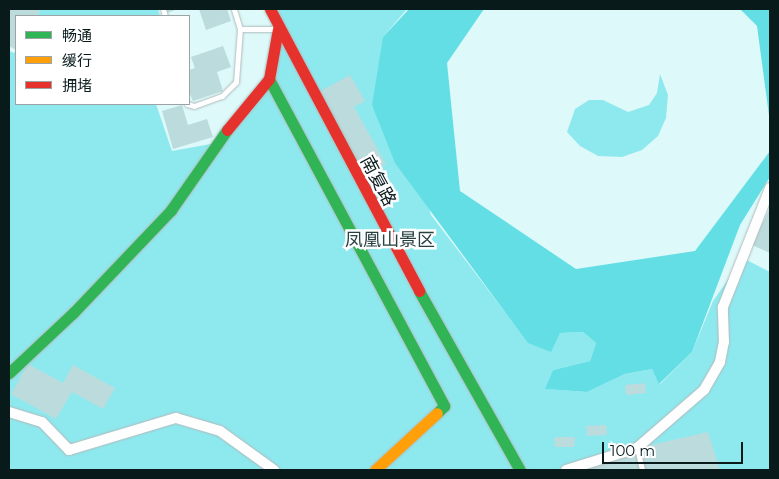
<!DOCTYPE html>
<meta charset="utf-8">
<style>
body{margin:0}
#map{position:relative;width:779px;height:479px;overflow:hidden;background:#f6fbfb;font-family:Montserrat,"Noto Sans SC",sans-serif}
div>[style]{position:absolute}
.green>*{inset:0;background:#ddf9fa}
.forest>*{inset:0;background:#8ee9ef}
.water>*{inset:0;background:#64dee5}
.building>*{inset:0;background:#bbdbdd}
.roads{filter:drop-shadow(0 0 1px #b1bbbb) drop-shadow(0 0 1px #b1bbbb)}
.lane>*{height:5px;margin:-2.5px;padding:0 2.5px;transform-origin:2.5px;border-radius:2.5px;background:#fefefe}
.street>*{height:10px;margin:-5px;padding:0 5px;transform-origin:5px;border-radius:5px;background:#fefefe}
.fast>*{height:11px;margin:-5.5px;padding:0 5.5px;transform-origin:5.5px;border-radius:5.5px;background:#30b455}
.slow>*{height:11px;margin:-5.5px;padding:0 5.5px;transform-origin:5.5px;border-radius:5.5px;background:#ff9f0a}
.jam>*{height:11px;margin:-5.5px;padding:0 5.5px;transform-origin:5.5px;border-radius:5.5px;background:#e5322d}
span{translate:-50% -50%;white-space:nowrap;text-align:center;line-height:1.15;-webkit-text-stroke:5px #fff;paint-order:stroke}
.street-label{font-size:18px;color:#091a1b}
.park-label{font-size:18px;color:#284143}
.frame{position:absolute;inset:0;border:10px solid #091a1b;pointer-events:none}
.legend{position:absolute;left:15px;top:15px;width:175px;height:90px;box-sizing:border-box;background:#fff;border:1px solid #9da3a4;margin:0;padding:6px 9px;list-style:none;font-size:15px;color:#091a1b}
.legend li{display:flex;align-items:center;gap:10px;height:25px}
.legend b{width:25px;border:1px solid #9da3a4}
.scale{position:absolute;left:602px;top:442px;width:141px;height:22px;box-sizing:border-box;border:2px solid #091a1b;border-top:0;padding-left:6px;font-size:15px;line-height:18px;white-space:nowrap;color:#091a1b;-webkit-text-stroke:4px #fff;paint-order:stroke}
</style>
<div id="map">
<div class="green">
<i style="clip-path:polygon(evenodd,9px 9px,770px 9px,770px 470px,9px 470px,9px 9px,16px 16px,189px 16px,189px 104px,16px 104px,16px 16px)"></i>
</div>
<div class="forest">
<i style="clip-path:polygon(41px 9px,158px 9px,160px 16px,36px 16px)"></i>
<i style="clip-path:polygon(270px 9px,407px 9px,383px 37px,431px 215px,528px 342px,560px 333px,583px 332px,596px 343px,590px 361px,553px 370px,546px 389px,587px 392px,625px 374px,652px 369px,660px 384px,692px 352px,713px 301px,743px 258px,770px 272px,770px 470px,9px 470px,9px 51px,14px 53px,16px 50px,16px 104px,156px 104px,172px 151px,216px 143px,269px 79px,278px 29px)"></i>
<i style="clip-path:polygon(660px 74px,668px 95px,666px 118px,658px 136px,642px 150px,622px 157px,598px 156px,580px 146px,567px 132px,575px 109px,589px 100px,603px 100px,628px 112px,649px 105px,657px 93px)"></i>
</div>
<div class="water">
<i style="clip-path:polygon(409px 9px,484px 9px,447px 63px,460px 191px,576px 269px,695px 251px,770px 151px,770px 177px,740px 225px,692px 352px,659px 384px,652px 369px,625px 374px,587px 392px,545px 389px,553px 370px,590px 361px,596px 343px,583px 332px,560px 333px,551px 352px,528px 343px,395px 163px,372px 105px,383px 37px)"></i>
<i style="clip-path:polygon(740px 9px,770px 9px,770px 123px,757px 26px)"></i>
</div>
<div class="building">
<i style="clip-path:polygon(9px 9px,41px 9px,36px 16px,16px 16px,16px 50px,9px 46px)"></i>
<i style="clip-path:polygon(165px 9px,178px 9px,167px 13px)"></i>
<i style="clip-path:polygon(199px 9px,227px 9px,231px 21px,206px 30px)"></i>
<i style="clip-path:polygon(223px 46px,231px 67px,217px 72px,223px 91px,193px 101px,189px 92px,189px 70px,195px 68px,191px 57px)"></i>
<i style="clip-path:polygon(350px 75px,365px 101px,354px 107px,386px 164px,365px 175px,319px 92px)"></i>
<i style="clip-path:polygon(182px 105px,188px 125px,207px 119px,213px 137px,173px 149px,162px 111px)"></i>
<i style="clip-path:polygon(770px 208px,770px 253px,752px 245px)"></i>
<i style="clip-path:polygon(28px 364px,63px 383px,73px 365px,115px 388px,103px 409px,72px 392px,56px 419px,11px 394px)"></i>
<i style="clip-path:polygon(645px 383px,646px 393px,626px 395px,625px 385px)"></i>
<i style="clip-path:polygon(606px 425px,607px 435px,587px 436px,586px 426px)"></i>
<i style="clip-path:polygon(708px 432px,720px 470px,568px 470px,637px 448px)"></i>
<i style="clip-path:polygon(554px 437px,575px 437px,574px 447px,555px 447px)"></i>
</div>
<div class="roads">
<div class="lane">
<i style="left:163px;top:9px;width:7px;rotate:74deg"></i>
<i style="left:240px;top:29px;width:37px"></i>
<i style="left:187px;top:104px;width:7px;rotate:16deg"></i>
<i style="left:194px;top:106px;width:30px;rotate:-20deg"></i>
<i style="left:222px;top:96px;width:20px;rotate:-45deg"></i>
<i style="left:236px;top:82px;width:53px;rotate:-85.7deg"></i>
<i style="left:240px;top:29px;width:21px;rotate:-107deg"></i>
<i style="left:637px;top:448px;width:23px;rotate:77deg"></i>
</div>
<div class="street">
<i style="left:9px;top:412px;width:34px;rotate:17deg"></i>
<i style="left:42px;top:422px;width:39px;rotate:46deg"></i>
<i style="left:69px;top:450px;width:112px;rotate:-16.7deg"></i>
<i style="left:176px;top:418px;width:46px;rotate:16.5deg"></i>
<i style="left:220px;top:431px;width:67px;rotate:35.8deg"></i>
<i style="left:566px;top:470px;width:74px;rotate:-17.2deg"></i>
<i style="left:637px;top:448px;width:89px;rotate:-40.9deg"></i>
<i style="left:704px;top:390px;width:32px;rotate:-60deg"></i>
<i style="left:720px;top:362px;width:20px;rotate:-79deg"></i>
<i style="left:724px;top:342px;width:35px;rotate:-92deg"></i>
<i style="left:723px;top:307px;width:128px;rotate:-68.4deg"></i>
</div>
<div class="fast">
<i style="left:269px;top:79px;width:371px;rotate:61.8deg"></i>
<i style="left:444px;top:406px;width:10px;rotate:135deg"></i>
<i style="left:419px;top:291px;width:206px;rotate:60.6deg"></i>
<i style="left:9px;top:373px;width:88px;rotate:-43.2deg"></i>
<i style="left:73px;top:313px;width:142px;rotate:-46.4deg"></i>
<i style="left:171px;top:210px;width:98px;rotate:-55deg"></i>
</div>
<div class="slow">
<i style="left:375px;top:470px;width:84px;rotate:-42.6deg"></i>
</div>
<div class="jam">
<i style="left:270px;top:9px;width:319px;rotate:62.1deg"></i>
<i style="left:227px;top:130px;width:66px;rotate:-50.5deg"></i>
<i style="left:269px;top:79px;width:51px;rotate:-79.8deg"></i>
</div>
</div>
<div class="street-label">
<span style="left:378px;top:181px;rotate:62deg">南复路</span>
</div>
<div class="park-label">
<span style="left:390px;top:240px">凤凰山景区</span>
</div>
<div class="frame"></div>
<ul class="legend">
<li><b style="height:6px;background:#30b455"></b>畅通</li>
<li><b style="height:6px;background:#ff9f0a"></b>缓行</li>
<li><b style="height:6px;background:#e5322d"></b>拥堵</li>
</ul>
<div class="scale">100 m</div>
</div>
